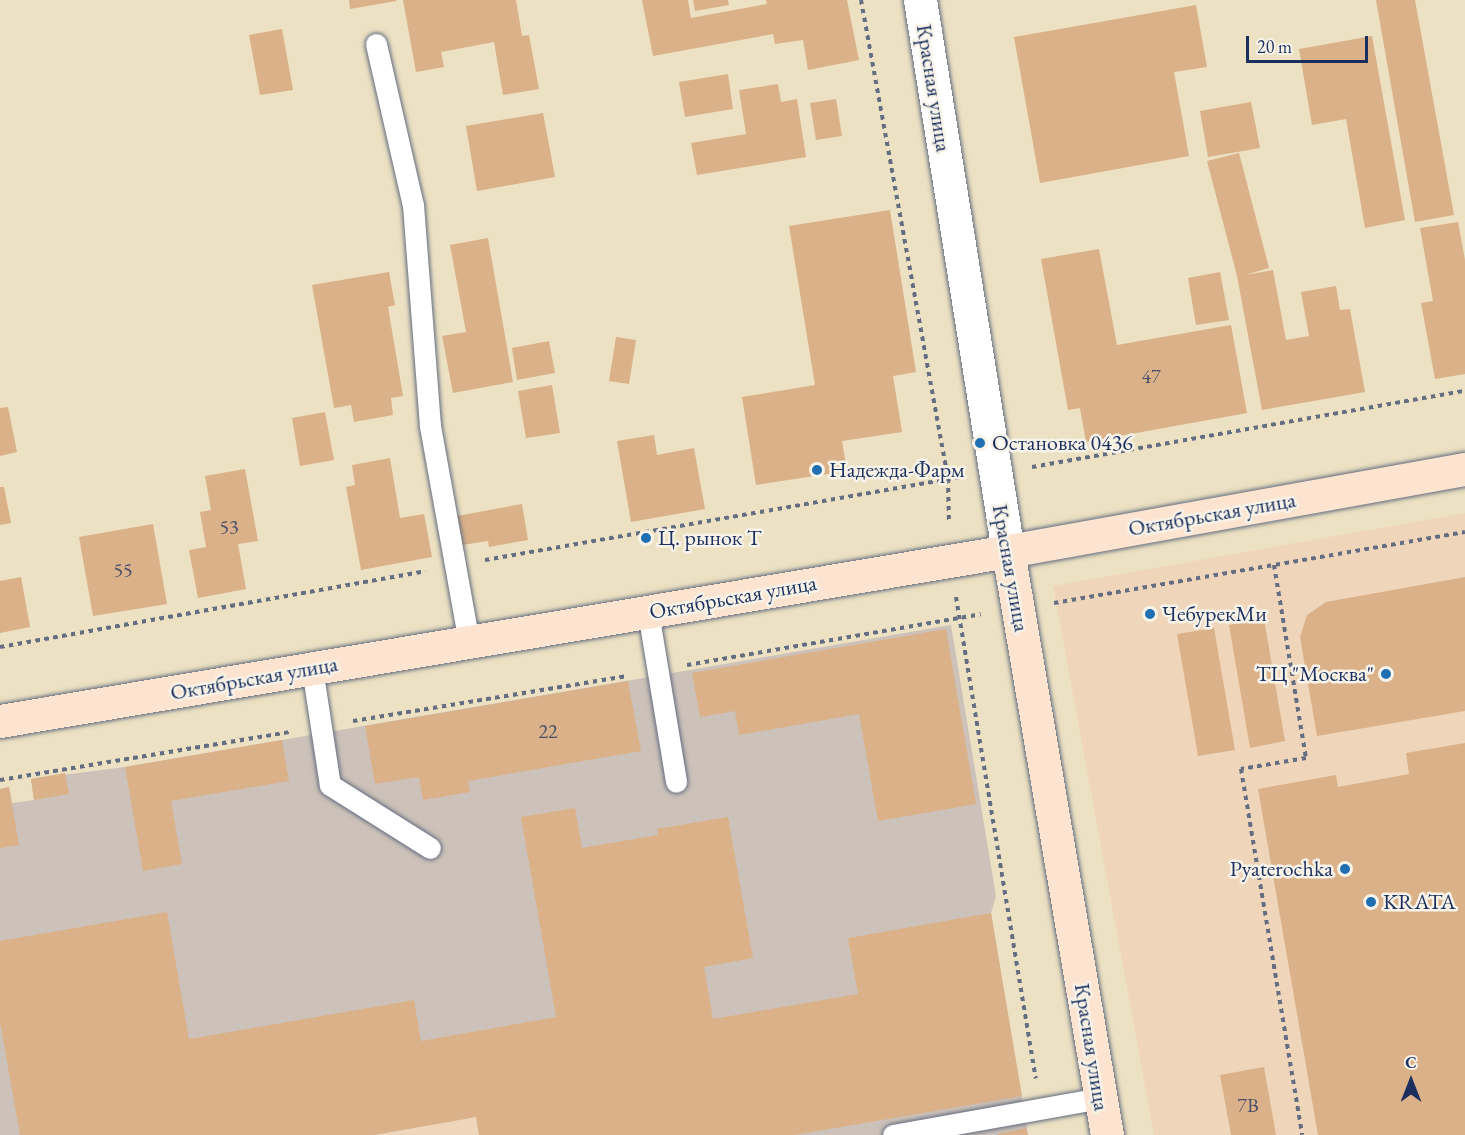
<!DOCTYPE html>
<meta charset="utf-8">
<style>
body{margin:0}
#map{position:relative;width:1465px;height:1135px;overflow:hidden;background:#ece1c2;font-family:"EB Garamond",serif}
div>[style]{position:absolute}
.built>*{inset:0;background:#efd6bb}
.industrial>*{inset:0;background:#cdc2b9}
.building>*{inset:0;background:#dab189}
.path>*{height:4px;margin-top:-2px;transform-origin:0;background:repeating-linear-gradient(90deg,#646d81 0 4.5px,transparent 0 9px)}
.roads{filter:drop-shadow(0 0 2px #646d81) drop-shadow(0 0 2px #646d81)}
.lane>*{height:21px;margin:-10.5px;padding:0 10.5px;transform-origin:10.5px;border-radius:10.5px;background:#fff}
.street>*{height:33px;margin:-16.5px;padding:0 16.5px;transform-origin:16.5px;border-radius:16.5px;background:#fff}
.secondary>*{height:33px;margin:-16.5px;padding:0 16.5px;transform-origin:16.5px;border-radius:16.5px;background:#fde4d1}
.dots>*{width:16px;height:16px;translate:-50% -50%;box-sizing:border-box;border:3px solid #f7f3e8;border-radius:50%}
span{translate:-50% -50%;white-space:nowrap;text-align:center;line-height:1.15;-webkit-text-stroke:5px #f7f3e8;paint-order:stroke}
.number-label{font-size:20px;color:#4b5069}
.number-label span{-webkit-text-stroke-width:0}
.street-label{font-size:22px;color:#1b2f5e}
.poi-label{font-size:22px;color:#1b2f5e}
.left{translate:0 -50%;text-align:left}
.right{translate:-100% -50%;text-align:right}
.north{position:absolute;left:1381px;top:1051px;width:60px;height:60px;-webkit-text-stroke:4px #f7f3e8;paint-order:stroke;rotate:0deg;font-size:16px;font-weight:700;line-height:24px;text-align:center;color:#1b2f5e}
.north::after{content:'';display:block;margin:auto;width:21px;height:27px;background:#1b2f5e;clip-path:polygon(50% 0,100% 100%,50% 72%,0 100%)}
.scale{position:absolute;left:1246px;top:36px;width:122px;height:27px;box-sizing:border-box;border:3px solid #1b2f5e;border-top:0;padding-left:8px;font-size:18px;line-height:21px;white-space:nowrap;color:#1b2f5e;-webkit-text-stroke:4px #f7f3e8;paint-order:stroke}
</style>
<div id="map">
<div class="built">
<i style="clip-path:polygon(1465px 513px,1465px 1135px,1154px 1135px,1053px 586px)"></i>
<i style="clip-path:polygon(476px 1117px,479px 1135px,375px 1135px)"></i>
</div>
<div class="industrial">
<i style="clip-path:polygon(951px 625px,996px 896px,991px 913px,1028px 1135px,479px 1135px,476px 1117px,374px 1135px,0 1135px,0 789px,9px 787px,12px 803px,34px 800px,31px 779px,125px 767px)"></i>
</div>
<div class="building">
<i style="clip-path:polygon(349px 0,396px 0,396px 1px,350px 9px)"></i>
<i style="clip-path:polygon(403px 0,516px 0,522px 36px,529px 35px,539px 89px,503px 95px,494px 42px,441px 52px,444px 67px,416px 72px)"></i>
<i style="clip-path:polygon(642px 0,688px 0,691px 18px,767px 4px,766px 0,847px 0,859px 60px,808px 70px,803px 40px,775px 44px,773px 34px,653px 56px)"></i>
<i style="clip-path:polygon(693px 0,728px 0,729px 5px,695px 11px)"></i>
<i style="clip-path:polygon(1376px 0,1415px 0,1454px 215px,1415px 222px)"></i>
<i style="clip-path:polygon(1196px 5px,1207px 67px,1174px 72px,1189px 156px,1040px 183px,1014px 37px)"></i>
<i style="clip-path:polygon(282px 29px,293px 90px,260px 95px,249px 35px)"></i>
<i style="clip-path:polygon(1372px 36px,1405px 220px,1365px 228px,1346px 119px,1312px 125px,1299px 49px)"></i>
<i style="clip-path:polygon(728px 74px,733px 109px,685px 117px,679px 82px)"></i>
<i style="clip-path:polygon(778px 84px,781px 102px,797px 99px,806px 157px,697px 175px,691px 143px,746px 134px,739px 90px)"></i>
<i style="clip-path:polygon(836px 99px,842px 136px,816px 140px,810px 103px)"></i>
<i style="clip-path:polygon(1251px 102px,1260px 148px,1208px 157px,1200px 111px)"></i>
<i style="clip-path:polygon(543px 113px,555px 177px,477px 191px,466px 126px)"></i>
<i style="clip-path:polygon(1239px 153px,1269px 268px,1245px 275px,1273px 270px,1286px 340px,1309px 336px,1301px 292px,1336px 286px,1340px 310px,1350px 309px,1365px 392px,1262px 410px,1237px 276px,1207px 161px)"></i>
<i style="clip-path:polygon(890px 210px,916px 372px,893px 376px,902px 432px,842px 441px,847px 471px,756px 485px,742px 397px,815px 385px,789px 226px)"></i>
<i style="clip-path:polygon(1458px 222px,1465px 260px,1465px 374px,1435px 379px,1421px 303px,1433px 301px,1420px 228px)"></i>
<i style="clip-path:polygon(488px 238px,513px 382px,453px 393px,442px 336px,466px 332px,450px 245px)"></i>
<i style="clip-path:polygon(1099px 249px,1117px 345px,1231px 325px,1247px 413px,1086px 442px,1080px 408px,1068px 410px,1041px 259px)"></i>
<i style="clip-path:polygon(389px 272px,395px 305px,388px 307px,403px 396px,391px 398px,393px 415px,354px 422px,351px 405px,334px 408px,312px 285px)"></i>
<i style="clip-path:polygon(1220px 272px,1229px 320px,1196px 325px,1188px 278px)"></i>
<i style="clip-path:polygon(616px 337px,636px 340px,629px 384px,609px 381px)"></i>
<i style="clip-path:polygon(549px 341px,555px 373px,517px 380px,512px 348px)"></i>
<i style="clip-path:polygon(552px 385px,560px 433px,526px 438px,518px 391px)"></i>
<i style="clip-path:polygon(8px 407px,17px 452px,0 456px,0 408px)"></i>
<i style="clip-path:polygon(325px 412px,334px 460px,300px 466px,292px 418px)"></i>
<i style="clip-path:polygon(654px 435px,657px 455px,694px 448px,705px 509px,631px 522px,617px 441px)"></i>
<i style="clip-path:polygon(390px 458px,400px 518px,424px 514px,432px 557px,361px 570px,346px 487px,355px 485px,352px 465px)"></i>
<i style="clip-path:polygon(245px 469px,258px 541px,238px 544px,246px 589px,198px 598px,189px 550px,206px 547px,200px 512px,211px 510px,205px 476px)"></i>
<i style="clip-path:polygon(0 487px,4px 487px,11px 523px,0 525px)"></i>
<i style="clip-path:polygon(522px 504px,528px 540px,489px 547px,488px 541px,462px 545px,457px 516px)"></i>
<i style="clip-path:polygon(153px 524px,167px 604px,93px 616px,79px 537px)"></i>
<i style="clip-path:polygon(21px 577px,30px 627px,0 633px,0 581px)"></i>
<i style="clip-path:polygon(1465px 577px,1465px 711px,1317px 736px,1300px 637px,1307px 615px,1326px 602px)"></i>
<i style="clip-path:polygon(1264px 619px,1285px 741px,1250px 748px,1229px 625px)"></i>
<i style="clip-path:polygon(1214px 628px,1235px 750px,1198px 756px,1177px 634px)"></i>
<i style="clip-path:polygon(946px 629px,976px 804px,878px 821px,859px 714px,739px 735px,735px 711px,700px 717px,692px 673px)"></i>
<i style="clip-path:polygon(628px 681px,641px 751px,468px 781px,470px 792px,423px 800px,419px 777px,375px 784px,365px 726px)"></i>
<i style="clip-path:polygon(282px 740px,289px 781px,171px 801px,182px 864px,143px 871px,125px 767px)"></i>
<i style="clip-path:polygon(1465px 743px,1465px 1135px,1318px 1135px,1258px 789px,1336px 775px,1338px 787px,1409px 774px,1406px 753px)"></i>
<i style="clip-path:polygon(65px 773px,69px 794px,34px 800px,31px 779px)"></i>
<i style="clip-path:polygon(9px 787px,19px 845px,0 848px,0 789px)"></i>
<i style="clip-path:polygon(575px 808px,582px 848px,658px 835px,657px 829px,728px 817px,753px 958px,704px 967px,713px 1019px,858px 994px,848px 938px,991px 913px,1022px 1096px,794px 1135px,479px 1135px,476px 1117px,374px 1135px,20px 1135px,0 1022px,0 941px,167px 912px,189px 1039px,414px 1000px,421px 1041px,556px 1017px,521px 817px)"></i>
<i style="clip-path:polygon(1264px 1067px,1276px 1135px,1231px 1135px,1220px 1075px)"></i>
<i style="clip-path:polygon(1026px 1128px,1028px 1135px,998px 1135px,998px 1134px)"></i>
</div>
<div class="path">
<i style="left:861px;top:0;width:487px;rotate:79.7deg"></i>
<i style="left:948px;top:479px;width:45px;rotate:88.7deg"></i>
<i style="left:1032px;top:467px;width:440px;rotate:-10deg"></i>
<i style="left:485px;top:560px;width:481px;rotate:-9.9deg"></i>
<i style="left:1274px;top:565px;width:196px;rotate:80.6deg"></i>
<i style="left:1306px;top:758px;width:66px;rotate:170.4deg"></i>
<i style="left:1241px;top:769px;width:371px;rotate:80.5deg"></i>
<i style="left:956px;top:597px;width:488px;rotate:80.6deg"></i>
<i style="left:1054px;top:603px;width:417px;rotate:-9.8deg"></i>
<i style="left:0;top:647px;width:432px;rotate:-10.1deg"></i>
<i style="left:687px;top:665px;width:298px;rotate:-9.8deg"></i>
<i style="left:353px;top:721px;width:278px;rotate:-9.3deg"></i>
<i style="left:0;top:780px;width:293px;rotate:-9.4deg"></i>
</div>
<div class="roads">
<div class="lane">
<i style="left:376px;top:44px;width:165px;rotate:77.1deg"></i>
<i style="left:413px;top:205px;width:222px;rotate:85.6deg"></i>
<i style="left:430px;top:426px;width:219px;rotate:79.8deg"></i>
<i style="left:648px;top:612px;width:172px;rotate:80.6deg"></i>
<i style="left:312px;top:668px;width:118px;rotate:81.3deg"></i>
<i style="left:330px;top:785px;width:118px;rotate:32.2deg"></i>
<i style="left:893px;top:1135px;width:211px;rotate:-10.1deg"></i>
</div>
<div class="street">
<i style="left:920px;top:0;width:558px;rotate:80.93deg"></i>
</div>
<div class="secondary">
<i style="left:1008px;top:551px;width:592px;rotate:80.38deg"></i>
<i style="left:0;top:721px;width:1022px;rotate:-9.57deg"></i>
<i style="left:1008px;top:551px;width:464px;rotate:-10.2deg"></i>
</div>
</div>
<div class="dots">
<i style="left:980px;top:443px;background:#1f6fb2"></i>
<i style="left:817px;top:470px;background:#1f6fb2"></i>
<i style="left:646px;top:538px;background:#1f6fb2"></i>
<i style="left:1150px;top:614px;background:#1f6fb2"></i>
<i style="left:1386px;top:674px;background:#1f6fb2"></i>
<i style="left:1345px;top:869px;background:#1f6fb2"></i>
<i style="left:1371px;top:902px;background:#1f6fb2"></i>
</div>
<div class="number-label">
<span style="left:1151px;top:376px">47</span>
<span style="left:229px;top:527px">53</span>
<span style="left:123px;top:570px">55</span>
<span style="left:548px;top:731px">22</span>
<span style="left:1248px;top:1105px">7В</span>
</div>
<div class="street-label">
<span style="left:934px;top:88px;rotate:81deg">Красная улица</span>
<span style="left:1212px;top:514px;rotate:-10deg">Октябрьская улица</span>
<span style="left:1011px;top:568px;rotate:80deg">Красная улица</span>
<span style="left:733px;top:597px;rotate:-10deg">Октябрьская улица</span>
<span style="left:254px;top:678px;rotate:-10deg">Октябрьская улица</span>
<span style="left:1092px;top:1047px;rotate:81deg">Красная улица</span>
</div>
<div class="poi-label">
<span class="left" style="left:992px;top:443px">Остановка 0436</span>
<span class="left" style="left:829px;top:470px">Надежда-Фарм</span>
<span class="left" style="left:658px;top:538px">Ц. рынок Т</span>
<span class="left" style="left:1162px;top:614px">ЧебурекМи</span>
<span class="right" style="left:1374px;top:674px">ТЦ "Москва"</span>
<span class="right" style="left:1333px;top:869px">Pyaterochka</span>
<span class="left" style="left:1383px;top:902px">KRATA</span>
</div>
<div class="north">С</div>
<div class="scale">20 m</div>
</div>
